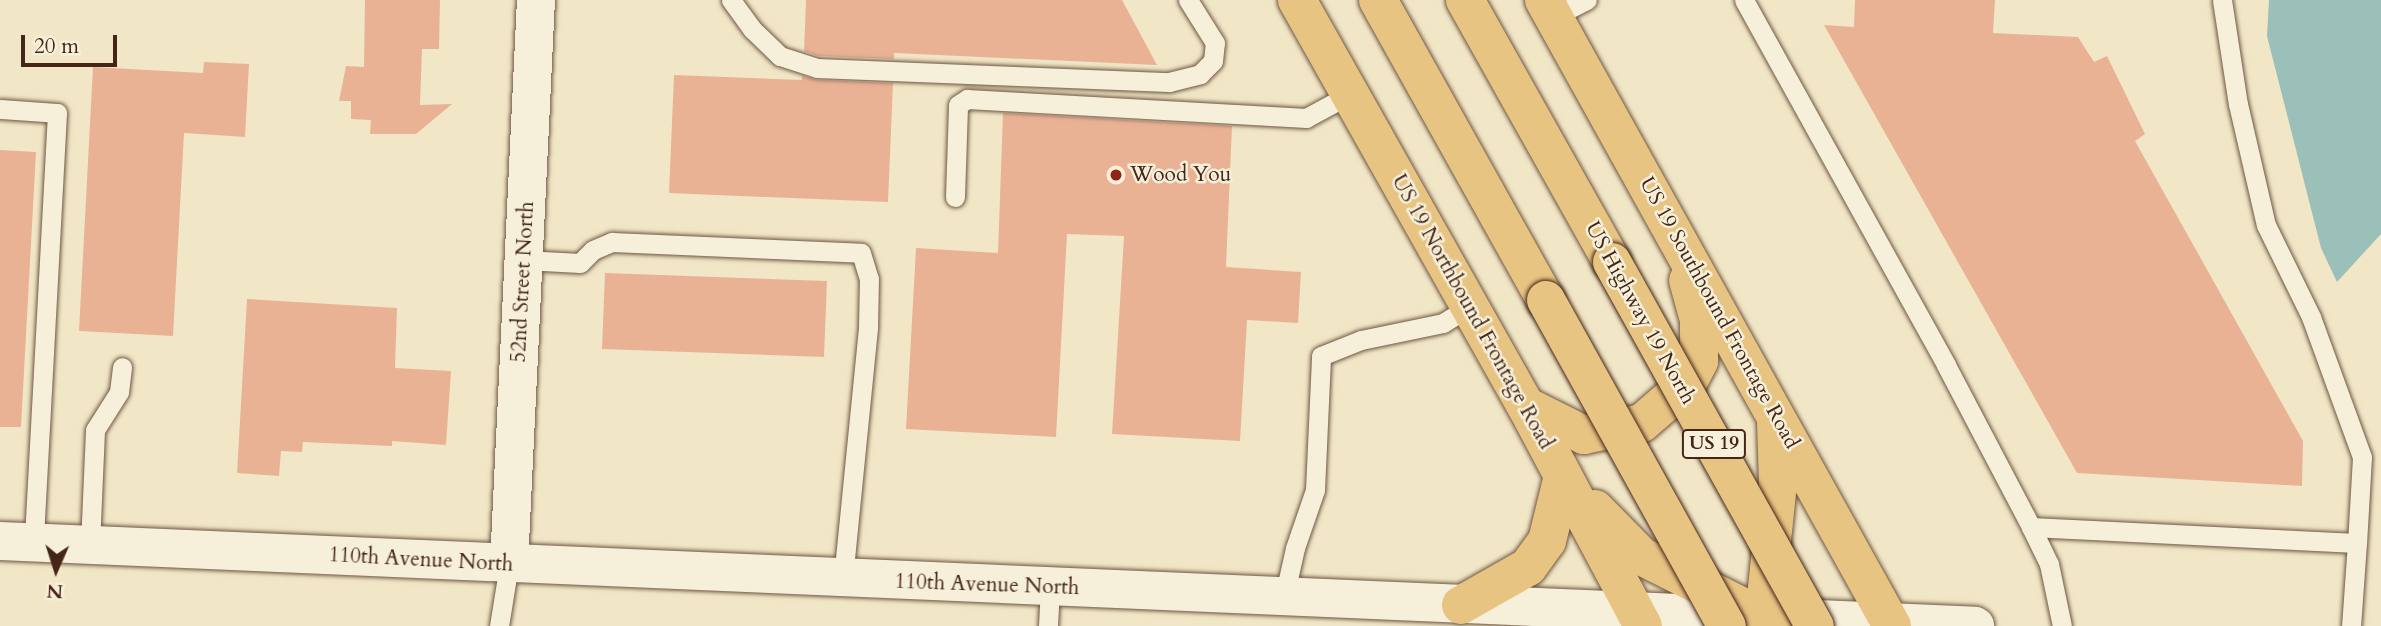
<!DOCTYPE html>
<style>
body{margin:0}
#map{position:relative;width:2381px;height:626px;overflow:hidden;background:#f1e7c6;font-family:Cardo,serif}
div>[style]{position:absolute}
.water>*{inset:0;background:#9bbfb9}
.building>*{inset:0;background:#eab295}
.roads{filter:drop-shadow(0 0 2px #6f5643) drop-shadow(0 0 2px #6f5643)}
.lane>*{height:19px;margin:-9.5px;padding:0 9.5px;transform-origin:9.5px;border-radius:9.5px;background:#f6efda}
.secondary>*{height:38px;margin:-19px;padding:0 19px;transform-origin:19px;border-radius:19px;background:#f6efda}
.primary>*{height:38px;margin:-19px;padding:0 19px;transform-origin:19px;border-radius:19px;background:#e8c483}
.highway>*{height:38px;margin:-19px;padding:0 19px;transform-origin:19px;border-radius:19px;background:#e8c483}
.bridges{filter:drop-shadow(0 0 2px #442517) drop-shadow(0 0 2px #442517)}
.highway-bridge>*{height:38px;margin:-19px;padding:0 19px;transform-origin:19px;border-radius:19px;background:#e8c483}
.dots>*{width:19px;height:19px;translate:-50% -50%;box-sizing:border-box;border:4px solid #f6efda;border-radius:50%}
span{translate:-50% -50%;white-space:nowrap;text-align:center;line-height:1.15;-webkit-text-stroke:5px #f6efda;paint-order:stroke}
.shield-label span{padding:2px 5px;background:#f6efda;border:2px solid;border-radius:5px;-webkit-text-stroke-width:0}
.shield-label{font-size:19px;color:#442517;font-weight:700}
.poi-label{font-size:21px;color:#442517}
.left{translate:0 -50%;text-align:left}
.street-label{font-size:21px;color:#442517}
.north{position:absolute;left:21px;top:535px;width:70px;height:70px;-webkit-text-stroke:5px #f6efda;paint-order:stroke;rotate:183deg;font-size:19px;font-weight:700;line-height:28px;text-align:center;color:#442517}
.north::after{content:'';display:block;margin:auto;width:24px;height:32px;background:#442517;clip-path:polygon(50% 0,100% 100%,50% 72%,0 100%)}
.scale{position:absolute;left:21px;top:35px;width:96px;height:32px;box-sizing:border-box;border:4px solid #442517;border-top:0;padding-left:9px;font-size:21px;line-height:24px;white-space:nowrap;color:#442517;-webkit-text-stroke:5px #f6efda;paint-order:stroke}
</style>
<div id="map">
<div class="water">
<i style="clip-path:polygon(2269px 0,2381px 0,2381px 234px,2337px 282px,2321px 248px,2267px 36px)"></i>
</div>
<div class="building">
<i style="clip-path:polygon(365px 0,440px 0,439px 49px,422px 49px,420px 105px,452px 104px,416px 134px,370px 134px,371px 120px,351px 119px,351px 101px,339px 101px,346px 66px,364px 67px)"></i>
<i style="clip-path:polygon(806px 0,1122px 0,1157px 65px,894px 53px,894px 59px,819px 56px,804px 51px)"></i>
<i style="clip-path:polygon(1855px 0,1995px 0,1993px 33px,2078px 37px,2094px 62px,2107px 56px,2145px 134px,2135px 141px,2303px 441px,2302px 486px,2077px 473px,1824px 25px,1854px 27px)"></i>
<i style="clip-path:polygon(204px 62px,249px 64px,245px 137px,184px 133px,173px 336px,79px 331px,93px 67px,203px 73px)"></i>
<i style="clip-path:polygon(674px 75px,802px 80px,802px 76px,817px 80px,893px 83px,888px 202px,669px 193px)"></i>
<i style="clip-path:polygon(1003px 113px,1232px 126px,1226px 267px,1301px 272px,1298px 323px,1247px 320px,1240px 441px,1112px 434px,1124px 236px,1067px 234px,1056px 437px,906px 429px,916px 248px,998px 253px)"></i>
<i style="clip-path:polygon(0 150px,36px 152px,21px 427px,0 427px)"></i>
<i style="clip-path:polygon(605px 273px,827px 281px,824px 357px,602px 349px)"></i>
<i style="clip-path:polygon(247px 299px,397px 308px,395px 368px,451px 371px,446px 445px,392px 441px,392px 446px,303px 442px,302px 452px,281px 451px,279px 476px,237px 473px)"></i>
</div>
<div class="roads">
<div class="lane">
<i style="left:731px;top:0;width:36px;rotate:54deg"></i>
<i style="left:752px;top:29px;width:39px;rotate:44deg"></i>
<i style="left:780px;top:56px;width:39px;rotate:18deg"></i>
<i style="left:817px;top:68px;width:352px;rotate:2.3deg"></i>
<i style="left:1169px;top:82px;width:32px;rotate:-14deg"></i>
<i style="left:1200px;top:74px;width:18px;rotate:-45deg"></i>
<i style="left:1213px;top:61px;width:18px;rotate:-84deg"></i>
<i style="left:1215px;top:43px;width:51px;rotate:-122.1deg"></i>
<i style="left:1744px;top:0;width:417px;rotate:61deg"></i>
<i style="left:1946px;top:365px;width:183px;rotate:62.3deg"></i>
<i style="left:2031px;top:527px;width:326px;rotate:2.8deg"></i>
<i style="left:2357px;top:543px;width:83px;rotate:94.1deg"></i>
<i style="left:2222px;top:0;width:105px;rotate:81.3deg"></i>
<i style="left:2238px;top:104px;width:124px;rotate:77deg"></i>
<i style="left:2266px;top:225px;width:102px;rotate:63.9deg"></i>
<i style="left:2311px;top:317px;width:149px;rotate:70deg"></i>
<i style="left:2362px;top:457px;width:86px;rotate:93.3deg"></i>
<i style="left:1553px;top:17px;width:38px;rotate:-27deg"></i>
<i style="left:0;top:109px;width:57px;rotate:4deg"></i>
<i style="left:57px;top:113px;width:430px;rotate:93.1deg"></i>
<i style="left:955px;top:197px;width:92px;rotate:-88.1deg"></i>
<i style="left:958px;top:105px;width:11px;rotate:-34deg"></i>
<i style="left:967px;top:99px;width:340px;rotate:3.2deg"></i>
<i style="left:1306px;top:118px;width:50px;rotate:-28.6deg"></i>
<i style="left:524px;top:260px;width:56px;rotate:3.1deg"></i>
<i style="left:580px;top:263px;width:18px;rotate:-45deg"></i>
<i style="left:593px;top:250px;width:21px;rotate:-23deg"></i>
<i style="left:612px;top:242px;width:249px;rotate:2.5deg"></i>
<i style="left:861px;top:253px;width:27px;rotate:73deg"></i>
<i style="left:869px;top:279px;width:49px;rotate:91.2deg"></i>
<i style="left:868px;top:328px;width:251px;rotate:95.7deg"></i>
<i style="left:2031px;top:527px;width:41px;rotate:64.1deg"></i>
<i style="left:2049px;top:564px;width:63px;rotate:78.2deg"></i>
<i style="left:90px;top:545px;width:115px;rotate:-87.5deg"></i>
<i style="left:95px;top:430px;width:45px;rotate:-57.7deg"></i>
<i style="left:119px;top:392px;width:25px;rotate:-83deg"></i>
<i style="left:1284px;top:597px;width:50px;rotate:-77.3deg"></i>
<i style="left:1295px;top:548px;width:61px;rotate:-71deg"></i>
<i style="left:1315px;top:490px;width:134px;rotate:-87.4deg"></i>
<i style="left:1321px;top:356px;width:43px;rotate:-21.8deg"></i>
<i style="left:1361px;top:340px;width:84px;rotate:-11.7deg"></i>
<i style="left:1443px;top:323px;width:31px;rotate:-32deg"></i>
<i style="left:499px;top:626px;width:63px;rotate:-80.8deg"></i>
<i style="left:1048px;top:626px;width:39px;rotate:-87deg"></i>
</div>
<div class="secondary">
<i style="left:0;top:541px;width:1977px;rotate:2.46deg"></i>
<i style="left:509px;top:564px;width:565px;rotate:-87.26deg"></i>
</div>
<div class="primary">
<i style="left:1297px;top:0;width:466px;rotate:60.6deg"></i>
<i style="left:1526px;top:406px;width:249px;rotate:62deg"></i>
<i style="left:1544px;top:0;width:716px;rotate:60.93deg"></i>
<i style="left:1526px;top:406px;width:65px;rotate:26.6deg"></i>
<i style="left:1584px;top:435px;width:59px;rotate:-11.7deg"></i>
<i style="left:1642px;top:423px;width:60px;rotate:-40.9deg"></i>
<i style="left:1687px;top:384px;width:26px;rotate:-62deg"></i>
<i style="left:1699px;top:361px;width:41px;rotate:-90deg"></i>
<i style="left:1699px;top:320px;width:41px;rotate:-105.4deg"></i>
<i style="left:1595px;top:509px;width:66px;rotate:45.6deg"></i>
<i style="left:1641px;top:556px;width:157px;rotate:26.6deg"></i>
<i style="left:1461px;top:605px;width:77px;rotate:-29.6deg"></i>
<i style="left:1528px;top:567px;width:32px;rotate:-54deg"></i>
<i style="left:1547px;top:541px;width:67px;rotate:-76.2deg"></i>
<i style="left:1763px;top:626px;width:143px;rotate:-84deg"></i>
<i style="left:1778px;top:484px;width:62px;rotate:-91.8deg"></i>
</div>
<div class="highway">
<i style="left:1378px;top:0;width:344px;rotate:60.8deg"></i>
<i style="left:1465px;top:0;width:300px;rotate:60.7deg"></i>
</div>
</div>
<div class="bridges">
<div class="highway-bridge">
<i style="left:1612px;top:262px;width:417px;rotate:60.9deg"></i>
<i style="left:1546px;top:300px;width:373px;rotate:61deg"></i>
</div>
</div>
<div class="dots">
<i style="left:1116px;top:175px;background:#8f2418"></i>
</div>
<div class="shield-label">
<span style="left:1714px;top:444px">US 19</span>
</div>
<div class="poi-label">
<span class="left" style="left:1130px;top:175px">Wood You</span>
</div>
<div class="street-label">
<span style="left:523px;top:282px;rotate:-87deg">52nd Street North</span>
<span style="left:1472px;top:312px;rotate:61deg">US 19 Northbound Frontage Road</span>
<span style="left:1640px;top:313px;rotate:61deg">US Highway 19 North</span>
<span style="left:1719px;top:313px;rotate:61deg">US 19 Southbound Frontage Road</span>
<span style="left:421px;top:560px;rotate:3deg">110th Avenue North</span>
<span style="left:987px;top:585px;rotate:2deg">110th Avenue North</span>
</div>
<div class="north">N</div>
<div class="scale">20 m</div>
</div>
